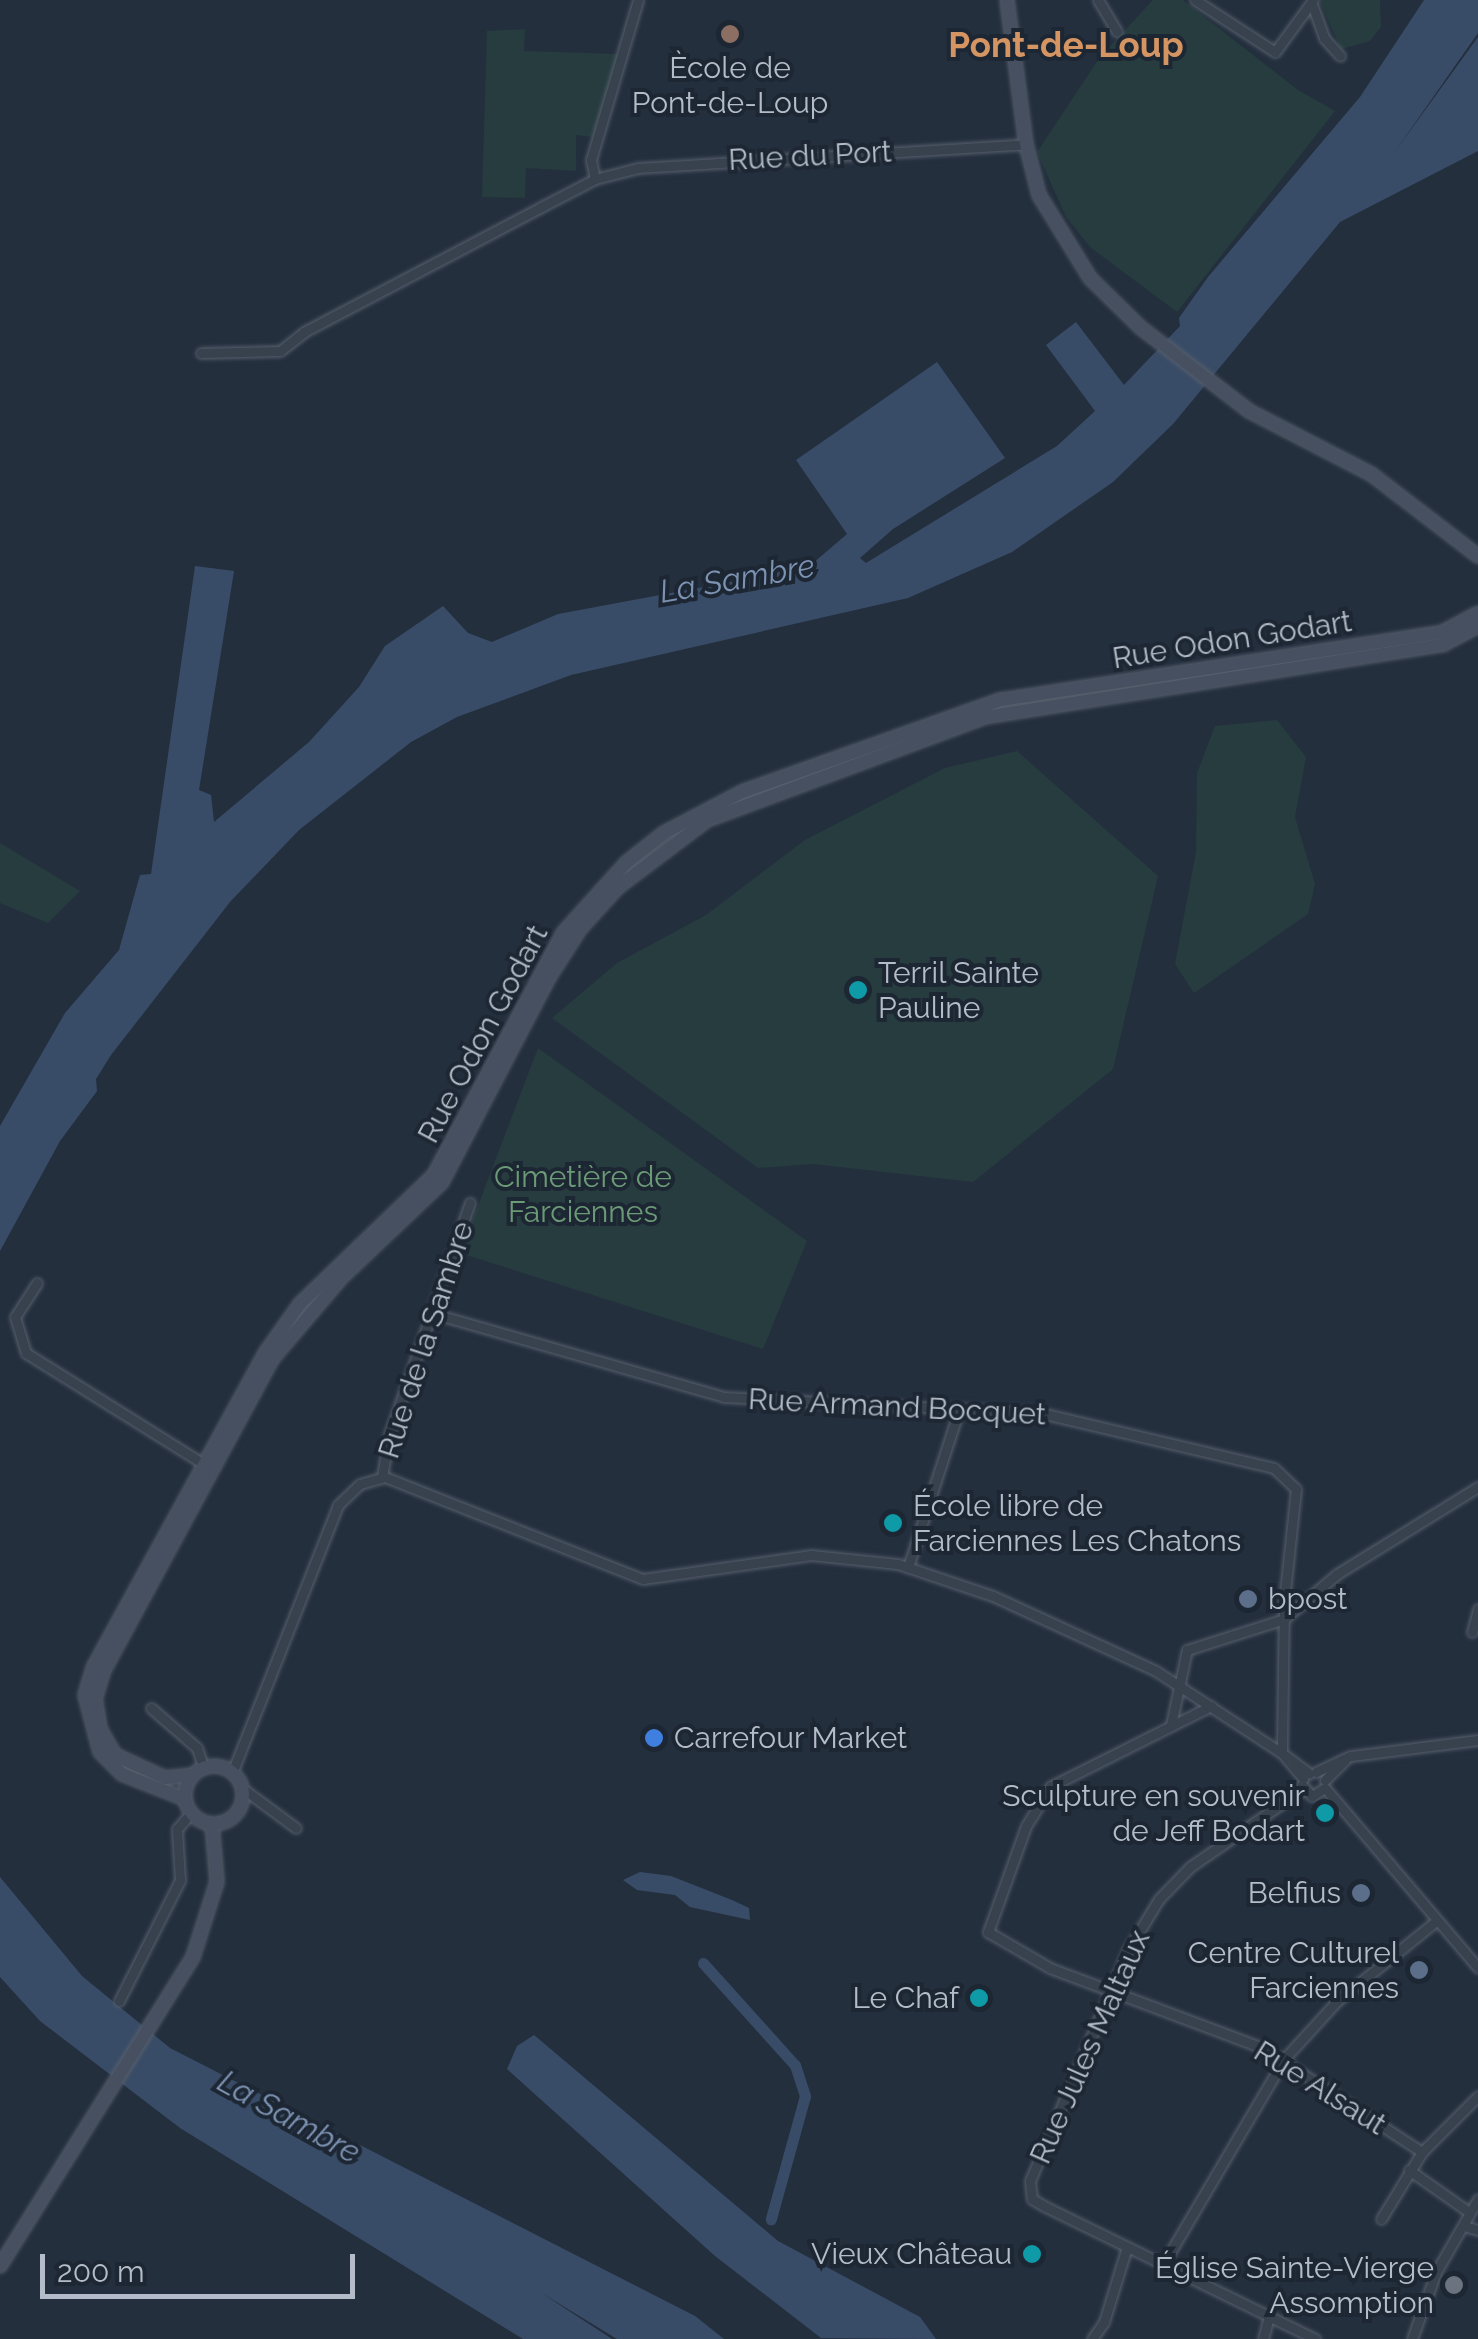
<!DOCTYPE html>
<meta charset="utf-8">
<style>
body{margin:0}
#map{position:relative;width:1478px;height:2339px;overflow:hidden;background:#242f3e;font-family:Raleway,sans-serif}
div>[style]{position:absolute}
.green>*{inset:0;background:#263c3f}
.water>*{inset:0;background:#394c67}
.canal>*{height:11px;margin:-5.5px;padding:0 5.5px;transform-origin:5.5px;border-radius:5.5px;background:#394c67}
.roads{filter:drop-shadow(0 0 2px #565f6c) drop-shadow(0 0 2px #565f6c)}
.street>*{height:9px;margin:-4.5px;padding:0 4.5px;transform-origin:4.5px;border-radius:4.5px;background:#38414e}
.secondary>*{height:12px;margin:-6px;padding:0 6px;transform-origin:6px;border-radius:6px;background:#465061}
.secondary>.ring{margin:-6px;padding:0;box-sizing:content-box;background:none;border:12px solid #465061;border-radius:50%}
.dots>*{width:28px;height:28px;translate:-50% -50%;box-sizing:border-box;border:5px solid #1d2633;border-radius:50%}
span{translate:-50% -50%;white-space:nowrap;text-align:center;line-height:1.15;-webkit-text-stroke:8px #1d2633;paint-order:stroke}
.poi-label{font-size:30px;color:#b4bcc9}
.left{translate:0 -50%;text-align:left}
.right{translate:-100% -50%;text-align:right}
.street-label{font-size:30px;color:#b4bcc9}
.park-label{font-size:30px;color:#6b9a76}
.water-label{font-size:32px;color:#7c92b1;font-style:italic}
.quarter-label{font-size:35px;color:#d59563;font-weight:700}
.scale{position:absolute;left:40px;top:2254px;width:315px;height:45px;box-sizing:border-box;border:5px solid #b4bcc9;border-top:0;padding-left:12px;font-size:30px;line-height:35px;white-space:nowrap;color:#b4bcc9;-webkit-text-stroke:8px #1d2633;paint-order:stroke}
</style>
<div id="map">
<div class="green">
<i style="clip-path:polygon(1153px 0,1183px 0,1298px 90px,1335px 111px,1177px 312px,1090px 247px,1066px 217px,1037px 152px,1100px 57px)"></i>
<i style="clip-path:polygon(1319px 0,1380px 0,1381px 27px,1370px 41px,1341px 49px)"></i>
<i style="clip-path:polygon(525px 29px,524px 51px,620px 54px,593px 137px,576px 135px,576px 171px,526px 168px,525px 198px,482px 197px,487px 31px)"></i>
<i style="clip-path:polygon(1277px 720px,1306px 757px,1295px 817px,1315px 884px,1308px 914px,1194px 993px,1175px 964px,1196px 852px,1197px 773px,1215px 726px)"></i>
<i style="clip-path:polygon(1017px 751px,1158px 876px,1113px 1069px,973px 1182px,813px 1164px,758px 1168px,552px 1018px,617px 963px,706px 915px,805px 840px,945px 768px)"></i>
<i style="clip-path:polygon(0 843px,80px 891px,48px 923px,0 903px)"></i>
<i style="clip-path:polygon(538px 1048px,807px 1241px,763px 1349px,460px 1253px)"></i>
</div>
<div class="water">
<i style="clip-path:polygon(1424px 0,1478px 0,1478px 33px,1394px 153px,1478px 37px,1478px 151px,1340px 222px,1173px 424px,1113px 482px,1012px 552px,908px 598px,571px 675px,457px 717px,411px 742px,299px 830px,230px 902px,111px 1055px,96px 1079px,97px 1091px,60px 1141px,0 1251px,0 1126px,65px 1013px,119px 950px,140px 875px,151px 874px,195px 566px,234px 571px,199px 790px,211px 795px,214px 822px,309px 742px,359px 687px,385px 646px,443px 606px,468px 633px,492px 642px,558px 614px,757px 577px,797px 561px,805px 570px,847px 534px,796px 460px,937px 362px,1005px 458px,893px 529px,860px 558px,866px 563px,1057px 446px,1095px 411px,1046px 345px,1076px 322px,1124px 385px,1180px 326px,1179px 318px,1208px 277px,1360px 97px)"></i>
<i style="clip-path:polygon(640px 1872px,671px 1876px,732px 1900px,749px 1908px,750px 1920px,690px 1907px,675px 1895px,637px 1890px,623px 1880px)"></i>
<i style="clip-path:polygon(0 1877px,82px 1976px,170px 2048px,695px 2316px,724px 2339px,617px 2339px,540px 2292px,612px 2339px,523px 2339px,180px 2128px,40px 2021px,0 1977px)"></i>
<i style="clip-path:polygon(534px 2035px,778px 2241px,920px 2317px,936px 2339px,821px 2338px,715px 2256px,507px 2069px,517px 2046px)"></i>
</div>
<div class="canal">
<i style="left:703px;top:1963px;width:137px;rotate:48deg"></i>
<i style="left:795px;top:2065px;width:33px;rotate:72deg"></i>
<i style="left:805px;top:2096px;width:128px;rotate:105.5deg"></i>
</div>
<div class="roads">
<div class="street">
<i style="left:1098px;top:0;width:37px;rotate:59deg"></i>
<i style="left:1195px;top:0;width:95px;rotate:33deg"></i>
<i style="left:1275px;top:52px;width:64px;rotate:-53.8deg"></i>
<i style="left:1313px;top:7px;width:33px;rotate:70deg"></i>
<i style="left:1324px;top:38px;width:24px;rotate:48deg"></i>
<i style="left:595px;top:179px;width:19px;rotate:-102deg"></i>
<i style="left:591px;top:160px;width:167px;rotate:-73.6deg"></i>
<i style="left:201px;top:353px;width:79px;rotate:-1.5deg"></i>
<i style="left:280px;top:351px;width:31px;rotate:-38deg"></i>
<i style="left:304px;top:332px;width:268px;rotate:-27.8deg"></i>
<i style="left:541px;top:207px;width:61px;rotate:-27.4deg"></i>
<i style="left:595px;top:179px;width:44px;rotate:-14.3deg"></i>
<i style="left:638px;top:168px;width:389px;rotate:-3.5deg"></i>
<i style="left:37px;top:1283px;width:40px;rotate:122.9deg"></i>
<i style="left:15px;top:1317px;width:38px;rotate:73deg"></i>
<i style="left:26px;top:1353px;width:213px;rotate:32deg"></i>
<i style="left:435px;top:1314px;width:301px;rotate:16deg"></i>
<i style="left:724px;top:1397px;width:317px;rotate:2.9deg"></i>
<i style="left:1041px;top:1413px;width:239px;rotate:13.3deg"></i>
<i style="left:1274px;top:1468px;width:30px;rotate:44deg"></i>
<i style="left:1296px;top:1489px;width:114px;rotate:96.1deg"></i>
<i style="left:1284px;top:1602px;width:151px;rotate:90.8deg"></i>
<i style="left:382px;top:1477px;width:43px;rotate:-80.5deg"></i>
<i style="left:389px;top:1435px;width:246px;rotate:-70.8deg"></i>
<i style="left:908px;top:1567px;width:162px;rotate:-72deg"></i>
<i style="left:1472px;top:1632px;width:24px;rotate:-75deg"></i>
<i style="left:1211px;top:1706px;width:179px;rotate:153.4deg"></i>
<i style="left:1051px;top:1786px;width:47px;rotate:122deg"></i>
<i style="left:1026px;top:1826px;width:113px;rotate:109.7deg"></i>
<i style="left:988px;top:1932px;width:72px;rotate:30.1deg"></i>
<i style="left:1050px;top:1968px;width:228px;rotate:20.6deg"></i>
<i style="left:1263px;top:2048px;width:190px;rotate:33.2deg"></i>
<i style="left:151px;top:1708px;width:61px;rotate:41deg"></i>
<i style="left:197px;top:1748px;width:22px;rotate:72deg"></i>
<i style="left:1171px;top:1725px;width:77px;rotate:-78deg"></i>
<i style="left:1187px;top:1650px;width:102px;rotate:-17.7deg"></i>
<i style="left:1284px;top:1619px;width:70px;rotate:-40.3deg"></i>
<i style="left:1337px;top:1574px;width:166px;rotate:-31.7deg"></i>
<i style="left:1282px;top:1753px;width:34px;rotate:37deg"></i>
<i style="left:1316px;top:1772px;width:38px;rotate:-25deg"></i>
<i style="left:1351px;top:1756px;width:128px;rotate:-7.2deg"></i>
<i style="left:232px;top:1773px;width:288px;rotate:-68.4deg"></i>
<i style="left:338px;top:1505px;width:30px;rotate:-44deg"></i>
<i style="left:360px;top:1484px;width:26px;rotate:-16deg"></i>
<i style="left:385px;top:1477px;width:277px;rotate:21.6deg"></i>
<i style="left:643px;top:1579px;width:170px;rotate:-8.1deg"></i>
<i style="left:811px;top:1555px;width:87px;rotate:5.9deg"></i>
<i style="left:898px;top:1564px;width:100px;rotate:18.6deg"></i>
<i style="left:993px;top:1596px;width:179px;rotate:24.7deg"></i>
<i style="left:1156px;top:1671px;width:150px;rotate:33.1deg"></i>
<i style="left:1282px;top:1753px;width:33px;rotate:50deg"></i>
<i style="left:1325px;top:1780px;width:28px;rotate:-45deg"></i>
<i style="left:1302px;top:1785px;width:15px;rotate:48deg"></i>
<i style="left:1312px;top:1796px;width:15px;rotate:-32deg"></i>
<i style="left:242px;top:1788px;width:67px;rotate:36.5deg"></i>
<i style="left:1325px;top:1788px;width:236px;rotate:49.6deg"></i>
<i style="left:1303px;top:1789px;width:137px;rotate:145.4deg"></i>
<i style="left:1190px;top:1867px;width:45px;rotate:134.1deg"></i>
<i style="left:1159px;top:1899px;width:60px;rotate:121.3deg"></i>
<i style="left:1128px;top:1950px;width:251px;rotate:113deg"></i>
<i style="left:1030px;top:2181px;width:18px;rotate:84deg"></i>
<i style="left:1032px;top:2199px;width:16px;rotate:30deg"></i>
<i style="left:1046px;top:2207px;width:300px;rotate:26.1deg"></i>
<i style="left:119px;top:2001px;width:136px;rotate:-63.2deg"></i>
<i style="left:180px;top:1880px;width:51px;rotate:-93.4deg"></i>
<i style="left:177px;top:1829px;width:21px;rotate:-49deg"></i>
<i style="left:1409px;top:2170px;width:73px;rotate:35deg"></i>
<i style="left:1381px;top:2219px;width:79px;rotate:-58.5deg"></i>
<i style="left:1422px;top:2152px;width:79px;rotate:-45deg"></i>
<i style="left:1464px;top:2226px;width:15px;rotate:16deg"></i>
<i style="left:1164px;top:2263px;width:237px;rotate:-59.5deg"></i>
<i style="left:1284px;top:2059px;width:79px;rotate:-47.6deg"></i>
<i style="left:1337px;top:2001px;width:127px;rotate:-38.9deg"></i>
<i style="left:1092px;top:2339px;width:21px;rotate:-55deg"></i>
<i style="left:1104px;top:2322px;width:78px;rotate:-73deg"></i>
<i style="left:1263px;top:2339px;width:23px;rotate:-75deg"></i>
<i style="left:1412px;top:2339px;width:71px;rotate:-70.3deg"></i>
<i style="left:1436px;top:2272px;width:84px;rotate:-60.1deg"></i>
</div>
<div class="secondary">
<i style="left:1007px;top:0;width:145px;rotate:82.5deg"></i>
<i style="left:1026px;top:144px;width:53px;rotate:75.7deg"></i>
<i style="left:1039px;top:195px;width:97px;rotate:58.4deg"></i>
<i style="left:1090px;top:278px;width:71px;rotate:44.4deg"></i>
<i style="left:1141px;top:328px;width:136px;rotate:37.5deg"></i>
<i style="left:1249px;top:411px;width:137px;rotate:27.3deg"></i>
<i style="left:1371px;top:474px;width:135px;rotate:37.5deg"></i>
<i class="ring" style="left:185px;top:1766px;width:46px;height:46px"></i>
<i style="left:193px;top:1775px;width:28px;rotate:174deg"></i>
<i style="left:165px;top:1778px;width:55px;rotate:-155.3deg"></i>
<i style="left:115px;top:1755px;width:30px;rotate:-120deg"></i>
<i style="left:100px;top:1729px;width:30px;rotate:-99deg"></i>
<i style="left:95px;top:1699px;width:28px;rotate:-73deg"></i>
<i style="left:103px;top:1672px;width:357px;rotate:-61.6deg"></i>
<i style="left:273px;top:1358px;width:105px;rotate:-49.6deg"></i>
<i style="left:341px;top:1278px;width:139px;rotate:-43.5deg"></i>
<i style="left:442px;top:1182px;width:229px;rotate:-62.4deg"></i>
<i style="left:548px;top:979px;width:59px;rotate:-57.4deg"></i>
<i style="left:580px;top:929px;width:57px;rotate:-47.9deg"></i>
<i style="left:618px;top:887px;width:111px;rotate:-37deg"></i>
<i style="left:707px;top:820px;width:296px;rotate:-20.3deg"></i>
<i style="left:985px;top:717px;width:465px;rotate:-9deg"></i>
<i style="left:1444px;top:644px;width:38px;rotate:-28deg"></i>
<i style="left:185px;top:1799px;width:68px;rotate:-158.4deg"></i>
<i style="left:122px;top:1774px;width:31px;rotate:-135deg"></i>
<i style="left:100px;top:1752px;width:59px;rotate:-104.7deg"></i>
<i style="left:85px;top:1695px;width:30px;rotate:-73deg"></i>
<i style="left:94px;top:1666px;width:358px;rotate:-61.3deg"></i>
<i style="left:266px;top:1352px;width:59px;rotate:-54.7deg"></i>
<i style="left:300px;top:1304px;width:186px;rotate:-43.9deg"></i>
<i style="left:434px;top:1175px;width:274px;rotate:-61.9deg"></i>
<i style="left:563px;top:933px;width:94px;rotate:-48deg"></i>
<i style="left:626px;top:863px;width:48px;rotate:-38.3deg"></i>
<i style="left:664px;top:833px;width:88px;rotate:-27.7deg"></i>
<i style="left:742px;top:792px;width:275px;rotate:-19.6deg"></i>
<i style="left:1001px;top:700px;width:447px;rotate:-8.7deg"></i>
<i style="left:1443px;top:632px;width:40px;rotate:-28deg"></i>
<i style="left:0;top:2266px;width:364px;rotate:-58deg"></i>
<i style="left:193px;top:1957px;width:79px;rotate:-72.3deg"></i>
<i style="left:217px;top:1882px;width:58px;rotate:-94.9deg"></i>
</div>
</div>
<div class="dots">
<i style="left:730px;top:34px;background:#8d6e63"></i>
<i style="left:858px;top:990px;background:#0f9aa8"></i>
<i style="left:893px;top:1523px;background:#0f9aa8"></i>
<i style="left:1248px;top:1599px;background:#5c6f8a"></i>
<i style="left:654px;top:1738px;background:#3f7fe0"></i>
<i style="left:1325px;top:1813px;background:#0f9aa8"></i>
<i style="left:1361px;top:1893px;background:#5c6f8a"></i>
<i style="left:1419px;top:1970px;background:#5c6f8a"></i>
<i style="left:979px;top:1998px;background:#0f9aa8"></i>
<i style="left:1032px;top:2254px;background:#0f9aa8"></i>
<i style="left:1454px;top:2285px;background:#6b7280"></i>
</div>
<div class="poi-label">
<span style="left:730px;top:85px">Ècole de<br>Pont-de-Loup</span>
<span class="left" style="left:878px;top:990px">Terril Sainte<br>Pauline</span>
<span class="left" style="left:913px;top:1523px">École libre de<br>Farciennes Les Chatons</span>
<span class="left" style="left:1268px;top:1599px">bpost</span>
<span class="left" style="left:674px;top:1738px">Carrefour Market</span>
<span class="right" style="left:1305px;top:1813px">Sculpture en souvenir<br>de Jeff Bodart</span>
<span class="right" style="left:1341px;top:1893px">Belfius</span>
<span class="right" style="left:1399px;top:1970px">Centre Culturel<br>Farciennes</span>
<span class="right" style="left:959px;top:1998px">Le Chaf</span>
<span class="right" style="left:1012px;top:2254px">Vieux Château</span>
<span class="right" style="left:1434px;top:2285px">Église Sainte-Vierge<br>Assomption</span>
</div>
<div class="street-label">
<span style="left:810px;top:156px;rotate:-3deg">Rue du Port</span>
<span style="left:1232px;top:640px;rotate:-9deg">Rue Odon Godart</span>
<span style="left:483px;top:1034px;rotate:-62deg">Rue Odon Godart</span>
<span style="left:426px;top:1340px;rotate:-72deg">Rue de la Sambre</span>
<span style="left:897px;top:1407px;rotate:3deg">Rue Armand Bocquet</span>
<span style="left:1090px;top:2047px;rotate:-66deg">Rue Jules Maltaux</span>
<span style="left:1320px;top:2088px;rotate:32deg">Rue Alsaut</span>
</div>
<div class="park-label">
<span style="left:583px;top:1194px">Cimetière de<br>Farciennes</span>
</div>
<div class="water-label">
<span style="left:737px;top:579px;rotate:-10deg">La Sambre</span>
<span style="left:289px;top:2117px;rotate:29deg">La Sambre</span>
</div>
<div class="quarter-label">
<span style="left:1066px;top:45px">Pont-de-Loup</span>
</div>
<div class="scale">200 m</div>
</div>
